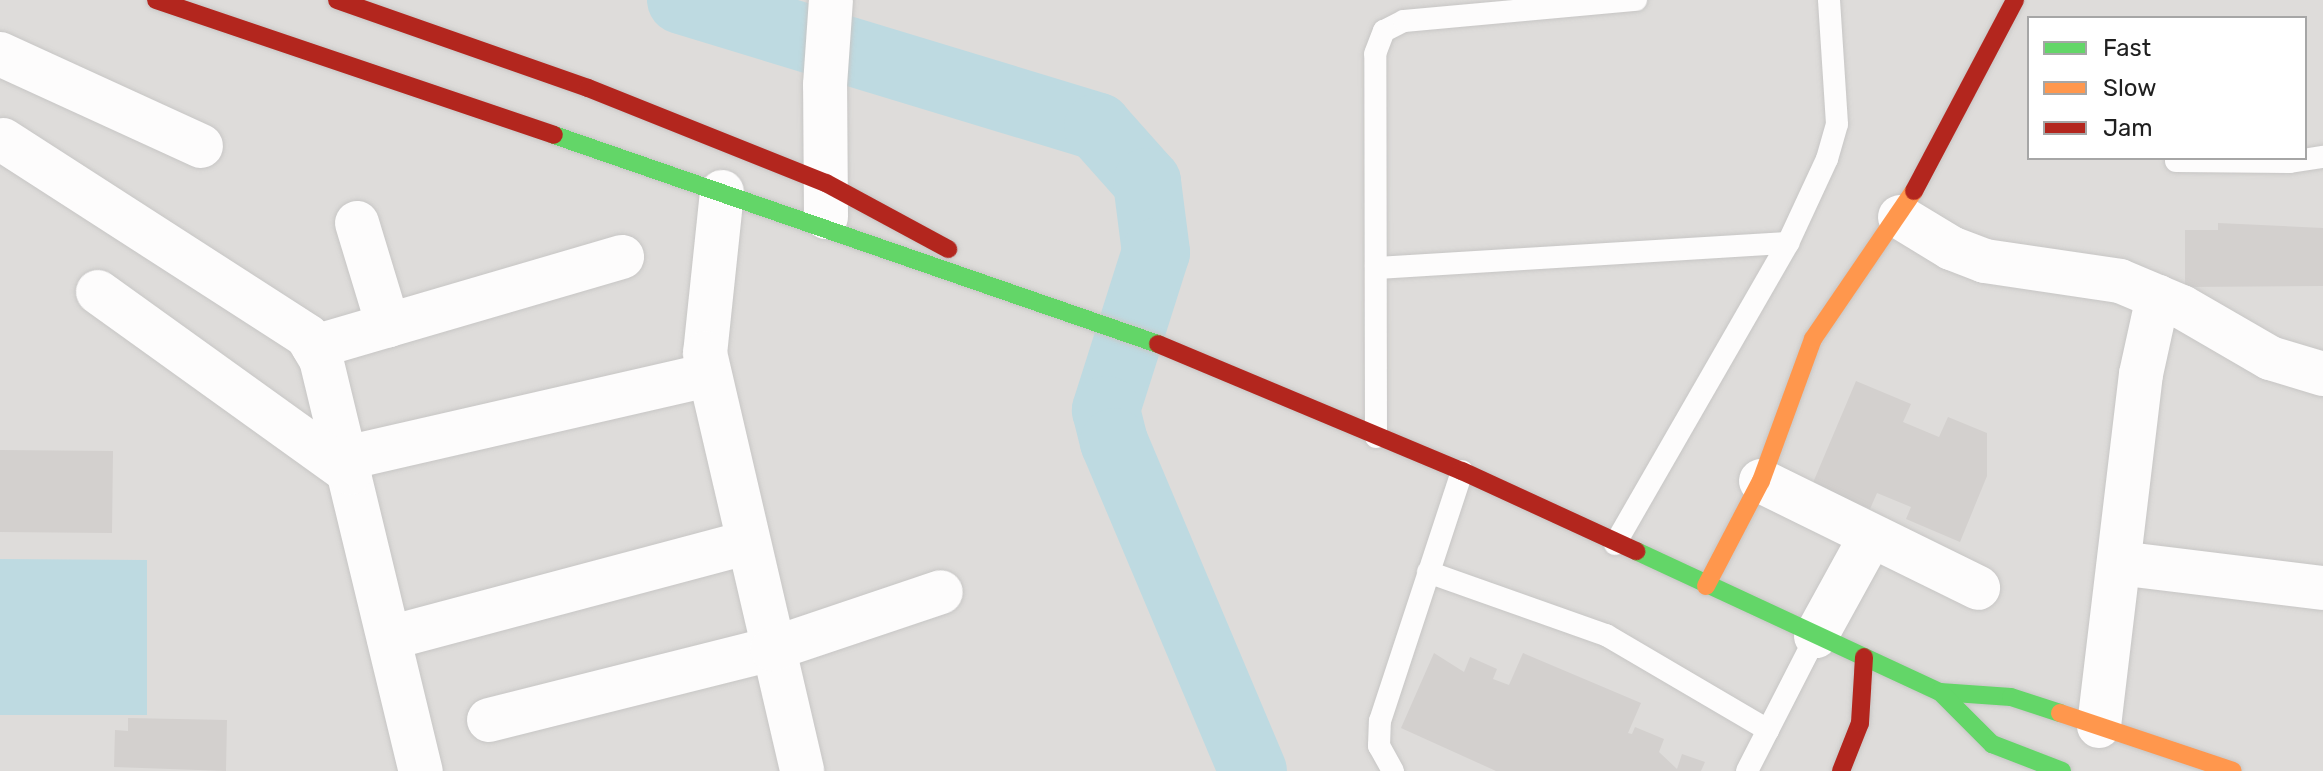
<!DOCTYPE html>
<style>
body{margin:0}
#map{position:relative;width:2323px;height:771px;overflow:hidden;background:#efece9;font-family:Rubik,sans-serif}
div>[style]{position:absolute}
.residential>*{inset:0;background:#dedcda}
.water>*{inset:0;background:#bedae1}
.river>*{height:68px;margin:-34px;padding:0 34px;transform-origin:34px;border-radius:34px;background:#bedae1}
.building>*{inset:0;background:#d3d0ce}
.roads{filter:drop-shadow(0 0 2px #c7c6c5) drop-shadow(0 0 2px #c7c6c5)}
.lane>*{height:22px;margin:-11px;padding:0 11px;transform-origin:11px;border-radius:11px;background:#fdfcfc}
.street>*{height:44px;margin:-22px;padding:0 22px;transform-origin:22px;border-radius:22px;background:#fdfcfc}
.fast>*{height:18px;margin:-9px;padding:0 9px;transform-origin:9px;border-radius:9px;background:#63d668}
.slow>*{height:18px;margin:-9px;padding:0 9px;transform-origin:9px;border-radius:9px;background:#ff974d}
.jam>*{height:18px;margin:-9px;padding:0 9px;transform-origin:9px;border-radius:9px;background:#b3261e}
span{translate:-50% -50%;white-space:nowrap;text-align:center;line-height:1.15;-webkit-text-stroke:8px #fff;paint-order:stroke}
.legend{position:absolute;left:2027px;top:16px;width:280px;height:144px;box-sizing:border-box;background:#fff;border:2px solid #a6a6a6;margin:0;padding:10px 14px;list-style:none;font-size:24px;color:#202020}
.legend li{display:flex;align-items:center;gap:16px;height:40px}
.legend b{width:40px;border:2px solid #a6a6a6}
</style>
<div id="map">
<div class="residential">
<i style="clip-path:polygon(evenodd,0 0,2323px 0,2323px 771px,0 771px,0 0,2029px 18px,2305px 18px,2305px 158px,2029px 158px,2029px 18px)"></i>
</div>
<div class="water">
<i style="clip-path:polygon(0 559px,147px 560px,147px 715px,0 715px)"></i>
</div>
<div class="river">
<i style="left:681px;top:0;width:436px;rotate:16.9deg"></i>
<i style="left:1098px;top:127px;width:74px;rotate:48.3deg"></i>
<i style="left:1147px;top:182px;width:71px;rotate:82.7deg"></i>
<i style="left:1156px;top:252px;width:166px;rotate:107.6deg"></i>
<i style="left:1106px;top:410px;width:33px;rotate:76deg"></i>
<i style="left:1114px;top:442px;width:357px;rotate:67.1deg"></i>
</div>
<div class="building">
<i style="clip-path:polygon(2218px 223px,2323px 228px,2323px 286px,2185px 287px,2185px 230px,2218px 230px)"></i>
<i style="clip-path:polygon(1856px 381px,1911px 404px,1903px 422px,1939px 437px,1948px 417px,1987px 433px,1987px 476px,1960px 542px,1906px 519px,1911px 507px,1877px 493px,1870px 509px,1812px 485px)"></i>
<i style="clip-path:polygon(0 450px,113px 451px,112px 533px,0 532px)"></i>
<i style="clip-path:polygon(1434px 653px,1464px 672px,1470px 657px,1497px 669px,1493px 679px,1509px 685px,1523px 653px,1641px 703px,1628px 733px,1632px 734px,1635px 727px,1664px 739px,1659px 752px,1677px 769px,1682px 754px,1705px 762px,1701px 771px,1496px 771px,1401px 728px)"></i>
<i style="clip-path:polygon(128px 718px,227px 720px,226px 771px,114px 767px,115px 730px,128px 731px)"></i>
</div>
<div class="roads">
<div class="lane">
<i style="left:2176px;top:161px;width:114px;rotate:0.5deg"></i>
<i style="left:2290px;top:162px;width:33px;rotate:-9deg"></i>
<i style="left:1376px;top:268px;width:413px;rotate:-3.5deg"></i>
<i style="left:1376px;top:437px;width:383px;rotate:-90.1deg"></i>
<i style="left:1375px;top:54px;width:25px;rotate:-69deg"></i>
<i style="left:1384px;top:31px;width:22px;rotate:-27deg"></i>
<i style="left:1404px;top:21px;width:233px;rotate:-5.2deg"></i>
<i style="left:1615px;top:544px;width:347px;rotate:-60.1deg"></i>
<i style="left:1788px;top:243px;width:93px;rotate:-65.1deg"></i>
<i style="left:1827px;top:159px;width:36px;rotate:-74deg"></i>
<i style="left:1837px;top:124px;width:124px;rotate:-93.7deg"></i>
<i style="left:1428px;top:572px;width:189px;rotate:19.5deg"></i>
<i style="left:1606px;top:635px;width:188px;rotate:30.4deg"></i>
<i style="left:1393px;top:771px;width:29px;rotate:-119deg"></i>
<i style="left:1379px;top:746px;width:25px;rotate:-88deg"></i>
<i style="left:1380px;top:721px;width:263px;rotate:-71.8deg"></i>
<i style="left:1747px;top:771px;width:152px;rotate:-62.9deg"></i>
</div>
<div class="street">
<i style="left:0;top:54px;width:221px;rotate:24.6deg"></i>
<i style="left:3px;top:140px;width:362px;rotate:32.8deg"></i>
<i style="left:307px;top:336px;width:27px;rotate:59deg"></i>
<i style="left:321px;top:359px;width:424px;rotate:76.4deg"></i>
<i style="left:722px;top:192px;width:162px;rotate:96deg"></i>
<i style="left:705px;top:353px;width:429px;rotate:76.9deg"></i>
<i style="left:826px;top:217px;width:132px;rotate:-90.4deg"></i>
<i style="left:825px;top:85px;width:85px;rotate:-86deg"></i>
<i style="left:1900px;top:217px;width:60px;rotate:31.3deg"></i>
<i style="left:1951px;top:248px;width:36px;rotate:21deg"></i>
<i style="left:1985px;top:261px;width:136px;rotate:8.4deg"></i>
<i style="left:2120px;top:281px;width:67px;rotate:22.8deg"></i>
<i style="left:2182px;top:307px;width:102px;rotate:30.1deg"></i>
<i style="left:2270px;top:358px;width:55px;rotate:16.8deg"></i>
<i style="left:357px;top:223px;width:107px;rotate:73.1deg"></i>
<i style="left:98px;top:292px;width:310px;rotate:35.7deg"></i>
<i style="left:314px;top:347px;width:321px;rotate:-16.3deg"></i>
<i style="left:346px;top:458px;width:371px;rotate:-12.9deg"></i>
<i style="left:1761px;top:481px;width:242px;rotate:26.2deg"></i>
<i style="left:2119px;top:563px;width:206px;rotate:7deg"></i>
<i style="left:1816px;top:636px;width:114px;rotate:-61.2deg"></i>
<i style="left:389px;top:638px;width:370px;rotate:-14.9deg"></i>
<i style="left:489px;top:720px;width:292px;rotate:-14.1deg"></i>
<i style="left:772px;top:649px;width:178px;rotate:-18.6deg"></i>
<i style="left:2099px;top:726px;width:354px;rotate:-83.2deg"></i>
<i style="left:2141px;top:374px;width:79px;rotate:-77.6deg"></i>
</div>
<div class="fast">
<i style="left:554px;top:135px;width:639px;rotate:19.09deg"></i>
<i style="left:1636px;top:551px;width:335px;rotate:24.9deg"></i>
<i style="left:1940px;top:692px;width:71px;rotate:4deg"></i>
<i style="left:2011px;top:697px;width:52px;rotate:18.1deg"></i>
<i style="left:1940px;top:692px;width:74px;rotate:45deg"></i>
<i style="left:1992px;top:744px;width:75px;rotate:21.1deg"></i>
</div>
<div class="slow">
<i style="left:1706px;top:586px;width:119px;rotate:-62.4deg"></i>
<i style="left:1761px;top:481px;width:151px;rotate:-69.9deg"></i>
<i style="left:1813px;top:339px;width:179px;rotate:-55.7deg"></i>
<i style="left:2060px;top:713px;width:182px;rotate:18.5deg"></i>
</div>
<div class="jam">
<i style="left:156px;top:0;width:420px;rotate:18.7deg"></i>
<i style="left:337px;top:0;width:266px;rotate:19.3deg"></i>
<i style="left:588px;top:88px;width:256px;rotate:21.8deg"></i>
<i style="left:826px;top:183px;width:139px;rotate:28.4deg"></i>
<i style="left:1914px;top:191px;width:216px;rotate:-62.1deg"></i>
<i style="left:1158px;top:344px;width:329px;rotate:22.7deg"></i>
<i style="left:1462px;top:471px;width:192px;rotate:24.7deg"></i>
<i style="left:1841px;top:771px;width:52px;rotate:-68.4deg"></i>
<i style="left:1860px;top:723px;width:66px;rotate:-86.5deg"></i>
</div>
</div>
<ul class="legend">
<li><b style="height:10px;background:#63d668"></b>Fast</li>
<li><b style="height:10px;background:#ff974d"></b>Slow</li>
<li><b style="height:10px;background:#b3261e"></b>Jam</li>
</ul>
</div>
